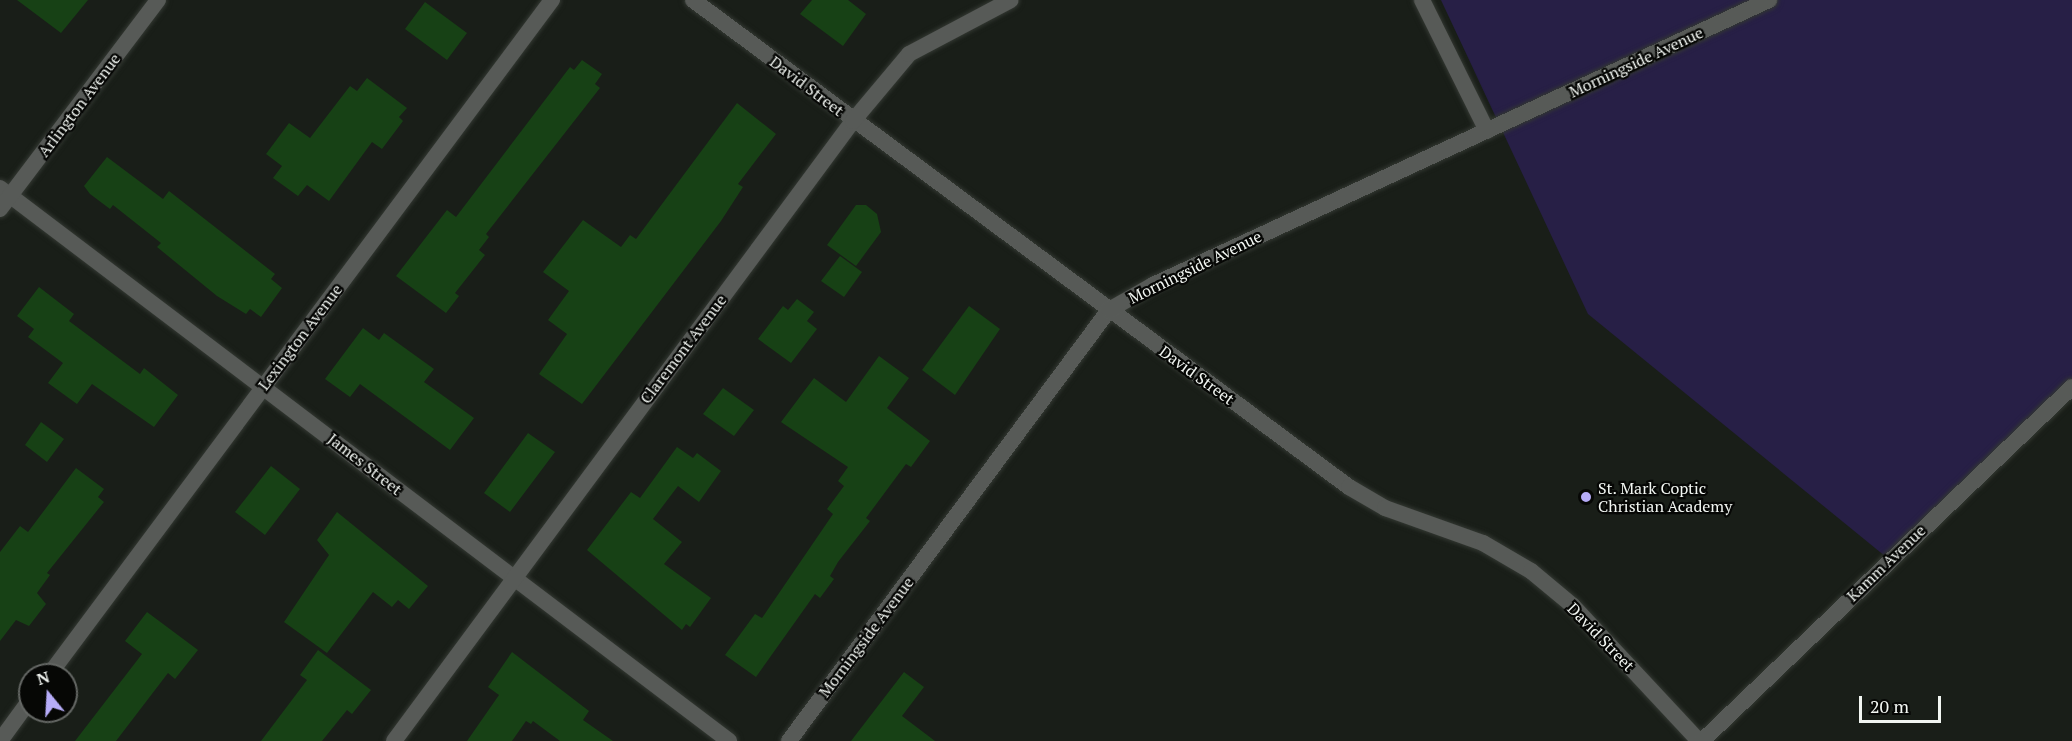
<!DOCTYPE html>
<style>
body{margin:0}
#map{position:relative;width:2072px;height:741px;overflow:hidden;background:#191e18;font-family:"PT Serif",serif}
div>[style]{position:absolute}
.green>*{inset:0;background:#271f46}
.building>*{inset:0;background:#174115}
.roads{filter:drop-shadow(0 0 2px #333832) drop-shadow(0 0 2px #333832)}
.minor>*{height:16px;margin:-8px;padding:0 8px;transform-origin:8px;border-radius:8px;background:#575a57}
.dots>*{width:16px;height:16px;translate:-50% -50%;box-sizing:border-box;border:3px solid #060705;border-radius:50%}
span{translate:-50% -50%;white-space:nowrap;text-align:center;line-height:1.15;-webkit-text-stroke:4.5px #060705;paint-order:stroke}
.street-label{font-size:16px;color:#f2f6f2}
.poi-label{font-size:16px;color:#f2f6f2}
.left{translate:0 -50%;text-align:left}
.north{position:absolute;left:18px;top:663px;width:60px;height:60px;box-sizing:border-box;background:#060705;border:2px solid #646764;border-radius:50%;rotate:342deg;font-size:16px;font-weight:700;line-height:24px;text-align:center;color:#f2f6f2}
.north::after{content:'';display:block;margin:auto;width:21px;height:27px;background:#b6acf8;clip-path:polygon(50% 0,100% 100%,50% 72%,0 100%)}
.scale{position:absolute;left:1859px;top:696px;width:82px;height:27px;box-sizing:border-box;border:3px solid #f2f6f2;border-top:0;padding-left:8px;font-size:18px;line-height:21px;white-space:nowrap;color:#f2f6f2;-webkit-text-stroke:4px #060705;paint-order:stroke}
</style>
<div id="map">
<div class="green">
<i style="clip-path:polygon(1441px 0,2072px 0,2072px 388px,1891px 561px,1588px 314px)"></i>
</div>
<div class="building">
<i style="clip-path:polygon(17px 0,88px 0,61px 33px)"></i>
<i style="clip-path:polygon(812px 0,848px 0,866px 14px,843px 46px,800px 14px)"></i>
<i style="clip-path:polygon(425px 2px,467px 33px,447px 60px,405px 29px)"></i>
<i style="clip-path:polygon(582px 60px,602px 74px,595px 84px,600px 88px,486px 234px,489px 237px,479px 250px,485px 255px,455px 293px,459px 296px,446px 313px,396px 276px,447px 210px,456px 217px,570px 67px,574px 70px)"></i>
<i style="clip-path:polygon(367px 78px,407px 108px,399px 117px,403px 121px,382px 149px,372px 142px,329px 201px,307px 185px,298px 196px,273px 178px,282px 166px,266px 154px,289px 123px,310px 138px,350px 86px,357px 91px)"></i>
<i style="clip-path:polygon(737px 103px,776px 134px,738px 184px,743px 187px,721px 221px,582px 404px,539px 374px,567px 334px,548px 320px,569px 291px,543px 272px,583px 220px,621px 247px,630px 235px,636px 239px)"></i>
<i style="clip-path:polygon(107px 157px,163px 199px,169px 191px,275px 274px,271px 279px,282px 288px,261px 317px,250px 309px,246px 314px,217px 296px,157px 247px,161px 243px,113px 205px,110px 209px,90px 194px,84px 186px)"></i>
<i style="clip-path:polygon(856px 205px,866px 205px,877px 214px,881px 232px,856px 266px,827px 245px)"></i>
<i style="clip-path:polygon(840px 256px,862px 272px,844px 297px,821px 281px)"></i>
<i style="clip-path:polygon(39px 287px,74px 314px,69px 321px,140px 374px,144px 368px,178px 395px,154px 427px,92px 384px,77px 404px,48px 383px,63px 363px,28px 337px,34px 329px,17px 316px)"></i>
<i style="clip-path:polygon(797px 299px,814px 312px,807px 321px,817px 329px,791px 363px,758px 339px,783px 306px,788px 310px)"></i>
<i style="clip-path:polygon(969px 306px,1000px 329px,955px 395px,922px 370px)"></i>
<i style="clip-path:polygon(363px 328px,379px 340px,384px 333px,434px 369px,424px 382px,474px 418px,450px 450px,360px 384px,350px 397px,325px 379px)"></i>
<i style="clip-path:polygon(879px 356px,909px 378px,887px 408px,930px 441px,911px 467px,906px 464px,866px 518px,870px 521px,838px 562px,830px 576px,834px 579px,820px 598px,815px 594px,756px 677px,725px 655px,755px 614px,762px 618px,833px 514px,827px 509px,844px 486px,838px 481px,848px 467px,781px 422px,814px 378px,846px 402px)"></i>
<i style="clip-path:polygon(723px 388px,754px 410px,734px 436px,703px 414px)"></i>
<i style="clip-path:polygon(41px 422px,64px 439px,47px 462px,25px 445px)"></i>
<i style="clip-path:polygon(528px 433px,555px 452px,510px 512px,484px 493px)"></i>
<i style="clip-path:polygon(677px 447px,693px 458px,697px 453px,721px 471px,699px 502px,678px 486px,653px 519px,682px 542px,664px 564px,711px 598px,690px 627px,686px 624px,682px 630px,587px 550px,631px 492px,640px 498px)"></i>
<i style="clip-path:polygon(271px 466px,300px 489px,265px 535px,235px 512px)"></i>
<i style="clip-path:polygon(76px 468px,104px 489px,98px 497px,104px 502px,47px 573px,50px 575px,37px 593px,46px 604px,29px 626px,16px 620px,0 641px,0 552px,20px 526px,28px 532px)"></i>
<i style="clip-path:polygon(337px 512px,428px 586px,409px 609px,398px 600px,392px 607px,373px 592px,327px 653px,284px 622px,329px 555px,317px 540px)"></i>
<i style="clip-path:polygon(147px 612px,198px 650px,175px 679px,168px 673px,116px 741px,75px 741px,142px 654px,125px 641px)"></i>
<i style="clip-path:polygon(318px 650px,371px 690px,352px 714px,347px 710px,322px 741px,261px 741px,307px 680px,300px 675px)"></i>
<i style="clip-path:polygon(512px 652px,589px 711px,583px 720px,613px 741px,560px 741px,533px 721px,531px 724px,526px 721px,512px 741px,467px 741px,499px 695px,488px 687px)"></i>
<i style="clip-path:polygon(904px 672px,924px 687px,902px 716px,935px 741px,851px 741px)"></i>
</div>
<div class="roads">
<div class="minor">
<i style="left:693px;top:0;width:817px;rotate:36.59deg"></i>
<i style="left:1349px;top:487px;width:42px;rotate:30.3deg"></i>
<i style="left:1385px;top:508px;width:104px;rotate:19.7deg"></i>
<i style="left:1483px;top:543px;width:56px;rotate:30.3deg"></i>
<i style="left:1531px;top:571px;width:55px;rotate:39.8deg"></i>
<i style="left:1573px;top:606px;width:185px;rotate:47deg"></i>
<i style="left:1422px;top:0;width:146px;rotate:63.6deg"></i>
<i style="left:0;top:188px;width:915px;rotate:37.18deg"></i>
<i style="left:0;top:209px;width:262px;rotate:-52.9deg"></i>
<i style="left:49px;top:675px;width:842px;rotate:-53.31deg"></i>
<i style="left:0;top:741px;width:51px;rotate:-53.8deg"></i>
<i style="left:394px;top:741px;width:771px;rotate:-53.49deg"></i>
<i style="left:853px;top:121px;width:87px;rotate:-50.1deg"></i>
<i style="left:909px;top:54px;width:115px;rotate:-27.9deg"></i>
<i style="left:789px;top:741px;width:537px;rotate:-53.41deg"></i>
<i style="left:1109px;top:310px;width:51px;rotate:-29.6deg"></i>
<i style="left:1153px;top:285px;width:679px;rotate:-24.83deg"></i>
<i style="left:1702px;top:741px;width:512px;rotate:-43.73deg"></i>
</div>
</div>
<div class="dots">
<i style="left:1586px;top:497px;background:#b6acf8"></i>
</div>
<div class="street-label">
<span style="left:1636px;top:62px;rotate:-25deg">Morningside Avenue</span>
<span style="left:807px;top:86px;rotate:37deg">David Street</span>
<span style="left:79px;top:105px;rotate:-53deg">Arlington Avenue</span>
<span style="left:1195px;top:267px;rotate:-26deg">Morningside Avenue</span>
<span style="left:300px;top:337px;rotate:-53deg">Lexington Avenue</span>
<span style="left:683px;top:349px;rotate:-53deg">Claremont Avenue</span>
<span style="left:1197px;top:375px;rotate:36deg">David Street</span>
<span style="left:365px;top:464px;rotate:38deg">James Street</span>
<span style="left:1886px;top:563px;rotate:-44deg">Kamm Avenue</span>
<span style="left:866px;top:637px;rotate:-53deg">Morningside Avenue</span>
<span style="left:1601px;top:637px;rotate:46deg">David Street</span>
</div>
<div class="poi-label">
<span class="left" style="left:1598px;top:497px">St. Mark Coptic<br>Christian Academy</span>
</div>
<div class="north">N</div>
<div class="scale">20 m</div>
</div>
